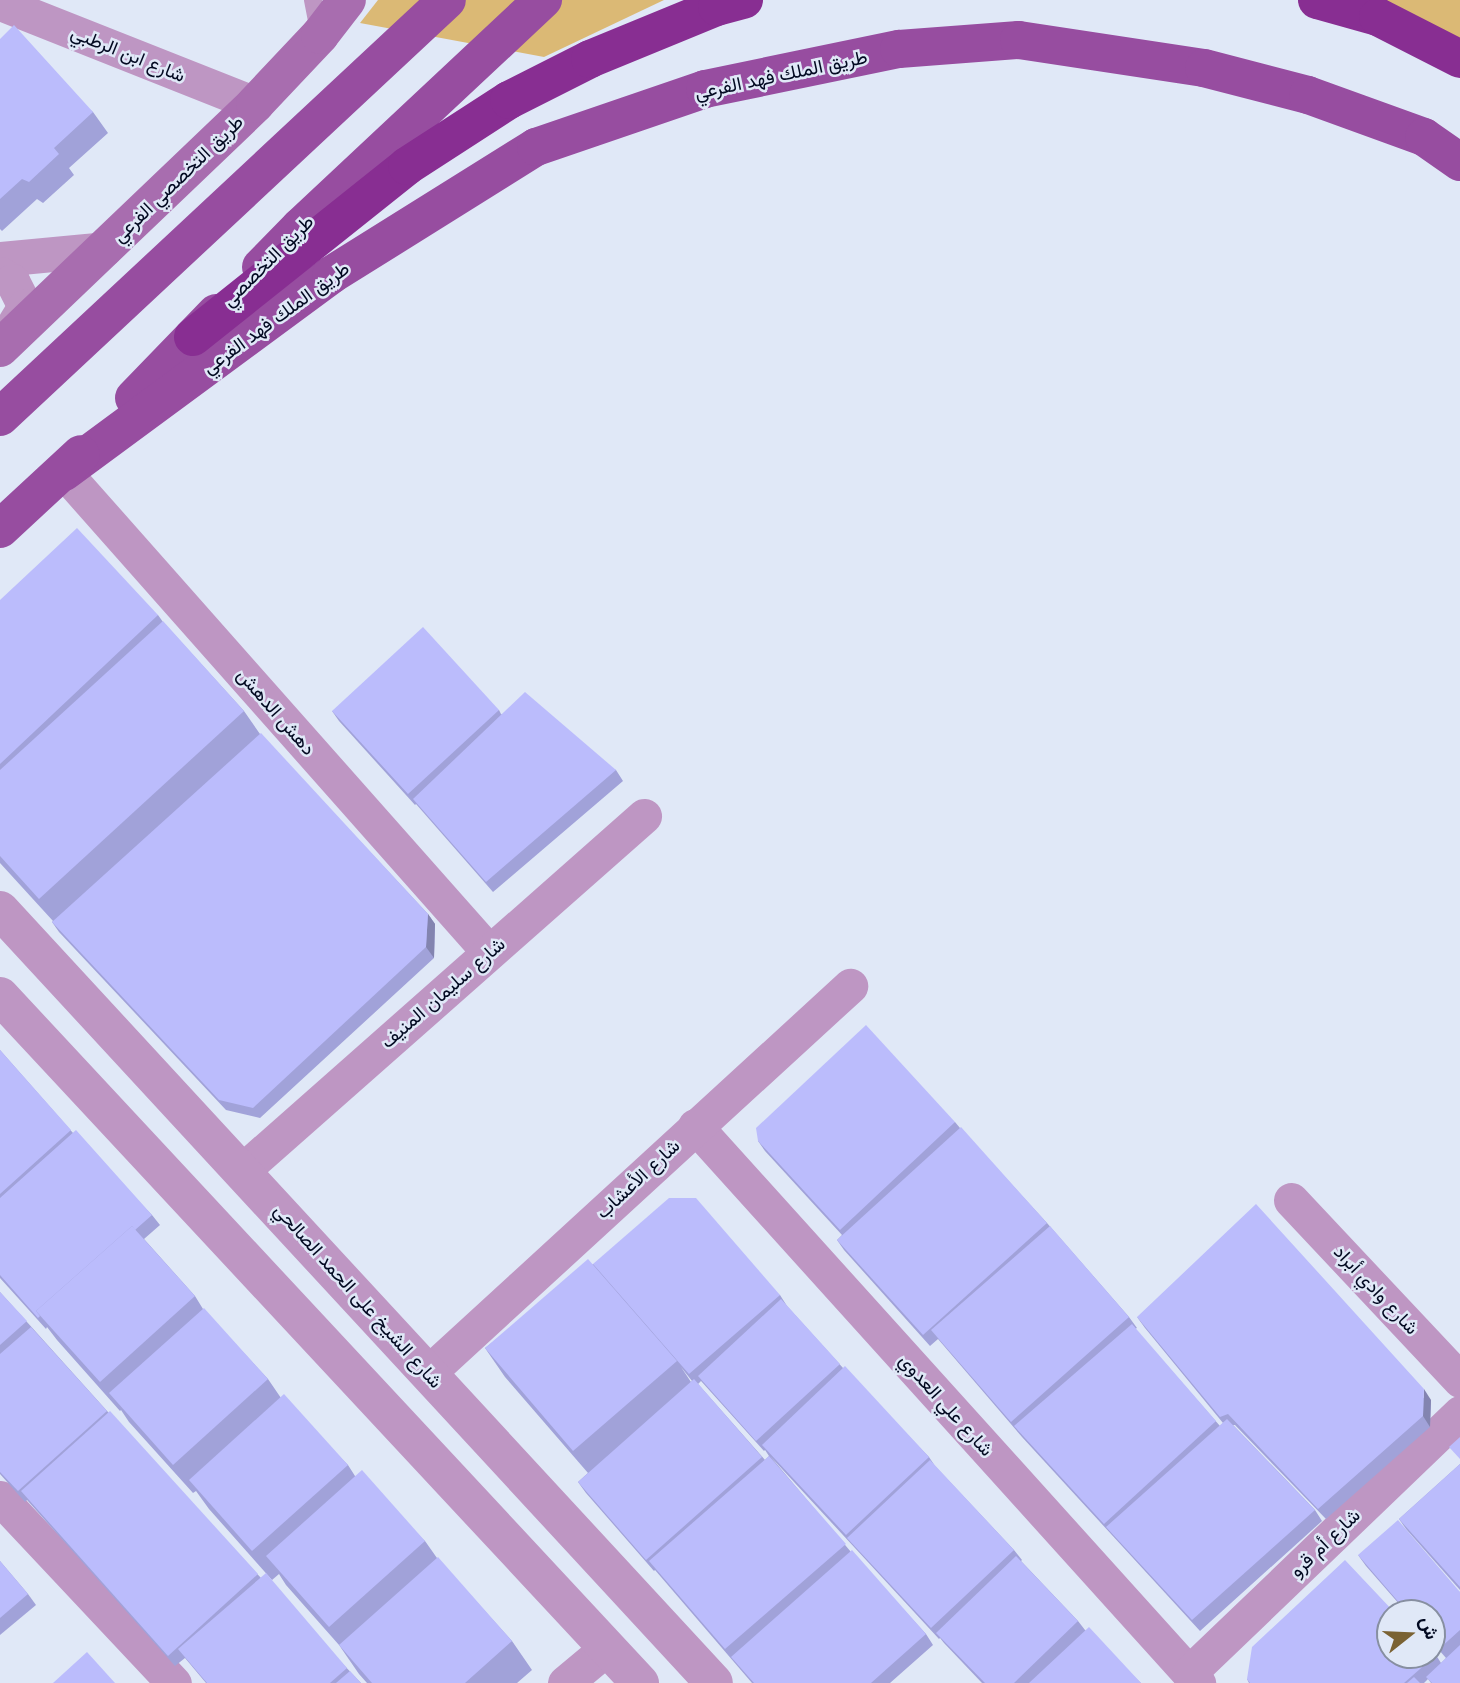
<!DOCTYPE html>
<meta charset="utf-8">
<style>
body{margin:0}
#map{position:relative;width:1460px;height:1683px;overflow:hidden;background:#e0e8f7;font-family:Inter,Vazirmatn,sans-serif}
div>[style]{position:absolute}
.green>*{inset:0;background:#dbb975}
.service>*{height:18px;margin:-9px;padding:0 9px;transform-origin:9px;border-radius:9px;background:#be96c3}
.minor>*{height:35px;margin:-17.5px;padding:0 17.5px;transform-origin:17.5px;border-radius:17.5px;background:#be96c3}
.tertiary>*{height:38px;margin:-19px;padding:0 19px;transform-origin:19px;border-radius:19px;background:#be96c3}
.secondary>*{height:38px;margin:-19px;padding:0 19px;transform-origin:19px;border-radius:19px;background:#a86daf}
.primary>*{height:38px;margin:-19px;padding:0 19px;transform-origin:19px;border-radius:19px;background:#974da0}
.motorway>*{height:38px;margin:-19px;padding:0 19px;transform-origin:19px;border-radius:19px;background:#882e92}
.wall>*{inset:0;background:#a1a2d9}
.shaded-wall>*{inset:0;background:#8384b0}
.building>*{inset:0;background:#bbbcfc}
span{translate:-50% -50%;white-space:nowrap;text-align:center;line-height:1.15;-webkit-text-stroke:5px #e0e8f7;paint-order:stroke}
.street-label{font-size:19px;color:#020921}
.north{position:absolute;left:1376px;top:1599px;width:70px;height:70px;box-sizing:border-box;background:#e0e8f7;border:2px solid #878fa1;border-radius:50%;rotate:72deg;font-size:19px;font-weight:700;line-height:28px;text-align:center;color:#020921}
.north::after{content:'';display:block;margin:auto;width:24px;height:32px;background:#7a6233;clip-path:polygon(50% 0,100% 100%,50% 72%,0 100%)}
</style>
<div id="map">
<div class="green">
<i style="clip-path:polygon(378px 0,664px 0,544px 57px,360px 23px)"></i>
<i style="clip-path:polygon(1382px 0,1460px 0,1460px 41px)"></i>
</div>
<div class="service">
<i style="left:313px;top:0;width:32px;rotate:79deg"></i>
</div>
<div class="minor">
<i style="left:0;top:3px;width:274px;rotate:21.6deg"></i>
<i style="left:0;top:259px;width:105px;rotate:-5.4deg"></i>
<i style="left:0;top:274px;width:14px;rotate:30deg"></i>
<i style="left:12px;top:281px;width:28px;rotate:63deg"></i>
<i style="left:25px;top:306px;width:42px;rotate:121.4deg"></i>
<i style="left:64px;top:472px;width:641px;rotate:48.48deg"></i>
<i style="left:695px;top:1126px;width:751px;rotate:47.92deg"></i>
<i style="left:243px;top:1170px;width:535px;rotate:-41.44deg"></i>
<i style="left:1291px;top:1200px;width:247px;rotate:46.8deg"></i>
<i style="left:428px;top:1373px;width:573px;rotate:-42.52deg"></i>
<i style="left:0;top:1498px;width:254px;rotate:46.8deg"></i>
<i style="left:1189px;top:1673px;width:376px;rotate:-43.8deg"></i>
<i style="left:565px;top:1683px;width:55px;rotate:-39.8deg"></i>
</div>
<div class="tertiary">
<i style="left:0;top:910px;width:1052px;rotate:47.27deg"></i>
<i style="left:0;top:996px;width:939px;rotate:47.03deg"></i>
</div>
<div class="secondary">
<i style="left:0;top:348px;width:353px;rotate:-43.7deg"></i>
<i style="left:255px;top:104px;width:95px;rotate:-46.7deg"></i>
<i style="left:320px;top:35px;width:44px;rotate:-52.4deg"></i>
</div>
<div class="primary">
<i style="left:261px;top:267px;width:56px;rotate:-45.7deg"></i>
<i style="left:300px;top:227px;width:333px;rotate:-43.1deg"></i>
<i style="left:134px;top:398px;width:118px;rotate:-46deg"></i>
<i style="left:0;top:417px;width:611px;rotate:-43.01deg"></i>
<i style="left:64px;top:472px;width:332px;rotate:-36.4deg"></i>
<i style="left:331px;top:275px;width:242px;rotate:-32deg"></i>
<i style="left:536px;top:147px;width:179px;rotate:-18.9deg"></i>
<i style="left:705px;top:89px;width:198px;rotate:-11.7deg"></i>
<i style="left:899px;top:49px;width:120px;rotate:-4.3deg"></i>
<i style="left:1019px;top:40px;width:187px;rotate:8.6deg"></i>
<i style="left:1204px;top:68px;width:107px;rotate:14.6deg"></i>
<i style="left:1308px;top:95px;width:123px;rotate:19.9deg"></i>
<i style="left:1424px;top:137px;width:44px;rotate:34.8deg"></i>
<i style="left:0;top:529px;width:110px;rotate:-42.8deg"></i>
</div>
<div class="motorway">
<i style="left:1317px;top:0;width:63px;rotate:15.6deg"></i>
<i style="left:1378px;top:17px;width:92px;rotate:27.1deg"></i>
<i style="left:193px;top:337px;width:274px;rotate:-38.6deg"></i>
<i style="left:407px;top:166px;width:121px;rotate:-32.9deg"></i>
<i style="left:509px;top:100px;width:91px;rotate:-26.8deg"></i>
<i style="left:590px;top:59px;width:137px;rotate:-22.3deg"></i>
<i style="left:717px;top:7px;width:28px;rotate:-15deg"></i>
</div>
<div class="wall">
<i style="clip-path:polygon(0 39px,93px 112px,108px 133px,69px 168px,74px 175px,43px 203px,37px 199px,2px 231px,0 229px)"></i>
<i style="clip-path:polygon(0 600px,158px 615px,163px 622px,244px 711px,260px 734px,428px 914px,435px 924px,434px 958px,260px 1118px,226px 1110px,59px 932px,52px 922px,53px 921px,0 863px)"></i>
<i style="clip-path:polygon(499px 710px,501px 714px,616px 770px,623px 781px,493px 892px,416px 804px,415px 805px,339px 721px,332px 711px)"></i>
<i style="clip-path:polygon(0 1050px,73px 1133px,152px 1215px,160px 1225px,144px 1239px,195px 1296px,203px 1309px,268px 1379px,281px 1398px,348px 1465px,355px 1476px,425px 1541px,437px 1558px,512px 1641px,532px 1670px,517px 1683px,367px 1683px,359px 1674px,339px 1645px,286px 1585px,279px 1574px,272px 1580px,209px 1509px,196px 1491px,193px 1493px,129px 1422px,121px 1410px,120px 1411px,57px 1340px,47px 1327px,46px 1329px,0 1278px)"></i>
<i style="clip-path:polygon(955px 1122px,960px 1128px,1047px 1223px,1129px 1317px,1137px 1328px,1135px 1329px,1220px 1426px,1223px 1423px,1145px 1328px,1137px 1317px,1431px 1400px,1430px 1427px,1326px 1519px,1235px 1425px,1233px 1425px,1315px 1510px,1322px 1521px,1200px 1631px,1022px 1437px,938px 1339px,930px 1346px,844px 1250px,837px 1240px,842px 1235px,765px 1151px,758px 1141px)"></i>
<i style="clip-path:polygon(evenodd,593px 1264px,780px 1295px,787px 1306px,843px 1368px,929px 1457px,935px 1466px,1014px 1550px,1022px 1560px,1021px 1561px,1078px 1621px,1085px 1630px,1141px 1683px,982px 1683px,944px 1643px,940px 1638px,939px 1639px,770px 1456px,851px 1552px,926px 1634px,933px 1645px,890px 1683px,752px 1683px,655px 1570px,654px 1571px,586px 1493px,578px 1482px,588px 1473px,505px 1377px,485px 1348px,593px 1264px,681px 1367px,692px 1381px,691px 1382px,681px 1367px,593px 1264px,701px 1381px,764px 1451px,765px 1450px,769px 1456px,765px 1460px,698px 1384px,701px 1381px)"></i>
<i style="clip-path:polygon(0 1292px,108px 1412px,261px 1578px,361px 1683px,206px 1683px,185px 1658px,175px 1666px,27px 1500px,25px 1502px,0 1474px)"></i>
<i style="clip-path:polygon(1460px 1464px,1460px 1590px,1406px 1529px,1399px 1519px)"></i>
<i style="clip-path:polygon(1358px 1555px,1460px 1592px,1460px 1683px,1431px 1683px,1428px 1679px,1424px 1683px,1249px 1683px,1247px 1679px,1436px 1655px,1441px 1663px,1446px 1658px,1432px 1642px,1432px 1613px,1407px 1613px,1366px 1566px)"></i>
<i style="clip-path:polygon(0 1561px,28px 1594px,36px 1605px,0 1635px)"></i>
</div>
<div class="shaded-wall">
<i style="clip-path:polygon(428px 914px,435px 924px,434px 958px,426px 947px)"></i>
<i style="clip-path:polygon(1424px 1389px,1431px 1400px,1430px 1427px,1423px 1416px)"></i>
</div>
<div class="building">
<i style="clip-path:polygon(14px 25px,93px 112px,54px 148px,59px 154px,29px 182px,22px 179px,0 199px,0 39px)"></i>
<i style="clip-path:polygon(77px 528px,158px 615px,0 764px,0 600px)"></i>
<i style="clip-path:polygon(163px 621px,244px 711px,39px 899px,0 856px,0 770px)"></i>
<i style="clip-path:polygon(423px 627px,499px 710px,408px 794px,332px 711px)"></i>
<i style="clip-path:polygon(525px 692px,616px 770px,486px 882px,413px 799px)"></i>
<i style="clip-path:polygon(261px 733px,428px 914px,426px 947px,253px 1108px,219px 1100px,52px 922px)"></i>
<i style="clip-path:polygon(866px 1025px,955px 1122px,840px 1230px,758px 1141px,756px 1128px)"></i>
<i style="clip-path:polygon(0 1050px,71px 1130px,0 1194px)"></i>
<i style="clip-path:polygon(961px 1127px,1047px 1223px,923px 1335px,837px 1240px)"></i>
<i style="clip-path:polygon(76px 1130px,152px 1215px,135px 1230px,132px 1226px,36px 1311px,40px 1316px,38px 1318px,0 1275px,0 1198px)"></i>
<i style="clip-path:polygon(669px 1198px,696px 1198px,780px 1295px,689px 1374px,593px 1264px)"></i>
<i style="clip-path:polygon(1256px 1204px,1424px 1389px,1423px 1416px,1318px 1509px,1228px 1414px,1220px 1417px,1137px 1317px)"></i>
<i style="clip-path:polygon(132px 1226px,195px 1296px,100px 1382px,36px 1311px)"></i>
<i style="clip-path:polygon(1050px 1226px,1129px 1317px,1011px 1422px,931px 1330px)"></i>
<i style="clip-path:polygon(588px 1259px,677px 1361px,573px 1451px,485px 1348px)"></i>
<i style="clip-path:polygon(0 1292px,27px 1321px,0 1345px)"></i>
<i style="clip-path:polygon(781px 1299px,840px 1364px,756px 1441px,698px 1376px)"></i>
<i style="clip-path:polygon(204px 1308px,268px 1379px,173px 1465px,109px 1393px)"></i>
<i style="clip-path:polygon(1132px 1324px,1216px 1421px,1104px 1524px,1014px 1426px)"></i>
<i style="clip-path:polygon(31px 1327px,107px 1411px,18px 1491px,0 1472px,0 1354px)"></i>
<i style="clip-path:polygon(845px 1366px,929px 1457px,846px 1535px,762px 1445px)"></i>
<i style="clip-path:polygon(694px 1379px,762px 1457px,646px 1560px,578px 1482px)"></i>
<i style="clip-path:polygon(284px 1394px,348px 1465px,252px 1551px,189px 1480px)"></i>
<i style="clip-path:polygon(110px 1411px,258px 1574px,168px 1656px,21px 1491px)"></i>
<i style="clip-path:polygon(1227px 1419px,1315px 1510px,1192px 1620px,1106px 1527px)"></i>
<i style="clip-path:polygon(1460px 1437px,1460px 1459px,1449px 1447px)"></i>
<i style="clip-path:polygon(769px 1456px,846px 1544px,725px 1649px,649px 1561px)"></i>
<i style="clip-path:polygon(930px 1460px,1014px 1550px,931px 1628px,847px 1538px)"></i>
<i style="clip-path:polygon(1460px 1464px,1460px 1587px,1399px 1519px)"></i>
<i style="clip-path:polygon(362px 1470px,425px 1541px,329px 1627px,266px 1556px)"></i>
<i style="clip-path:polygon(1398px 1520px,1460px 1592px,1460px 1630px,1439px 1649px,1432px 1640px,1432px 1613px,1408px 1613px,1358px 1555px)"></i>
<i style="clip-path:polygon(852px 1550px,926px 1634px,871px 1683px,754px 1683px,731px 1657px)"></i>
<i style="clip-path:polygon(1016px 1556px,1078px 1621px,1014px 1683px,985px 1683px,936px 1633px)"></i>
<i style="clip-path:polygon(438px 1557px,512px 1641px,465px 1683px,372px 1683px,339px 1645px)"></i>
<i style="clip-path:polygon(1345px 1560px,1395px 1613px,1390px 1613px,1390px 1655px,1432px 1655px,1432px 1652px,1436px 1655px,1404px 1683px,1250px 1683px,1247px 1679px,1252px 1647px)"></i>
<i style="clip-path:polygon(0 1561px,28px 1594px,0 1618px)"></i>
<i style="clip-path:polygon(266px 1573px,347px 1668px,330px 1683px,207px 1683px,178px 1649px)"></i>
<i style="clip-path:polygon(1089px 1627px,1141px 1683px,1029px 1683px)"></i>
<i style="clip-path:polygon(1460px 1645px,1460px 1683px,1432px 1683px,1426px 1677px)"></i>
<i style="clip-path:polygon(87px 1652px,115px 1683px,53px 1683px)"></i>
<i style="clip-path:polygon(350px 1671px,361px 1683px,336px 1683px)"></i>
<i style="clip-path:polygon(1414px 1677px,1420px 1683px,1407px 1683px)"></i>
</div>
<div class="street-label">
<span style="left:128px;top:54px;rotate:22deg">شارع ابن الرطبي</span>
<span style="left:781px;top:75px;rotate:-12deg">طريق الملك فهد الفرعي</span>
<span style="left:178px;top:179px;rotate:-44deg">طريق التخصصي الفرعي</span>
<span style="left:268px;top:261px;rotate:-45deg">طريق التخصصي</span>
<span style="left:276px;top:318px;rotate:-36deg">طريق الملك فهد الفرعي</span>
<span style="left:276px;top:712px;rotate:49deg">دهش الدهش</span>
<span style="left:443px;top:993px;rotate:-41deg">شارع سليمان المنيف</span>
<span style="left:638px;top:1179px;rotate:-43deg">شارع الأعشاب</span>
<span style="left:1376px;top:1290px;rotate:47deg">شارع وادي أبراد</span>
<span style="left:358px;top:1296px;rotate:48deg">شارع الشيخ على الحمد الصالحي</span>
<span style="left:946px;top:1405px;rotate:48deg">شارع علي العدوي</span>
<span style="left:1325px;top:1543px;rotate:-44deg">شارع أم قرو</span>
</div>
<div class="north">ش</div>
</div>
